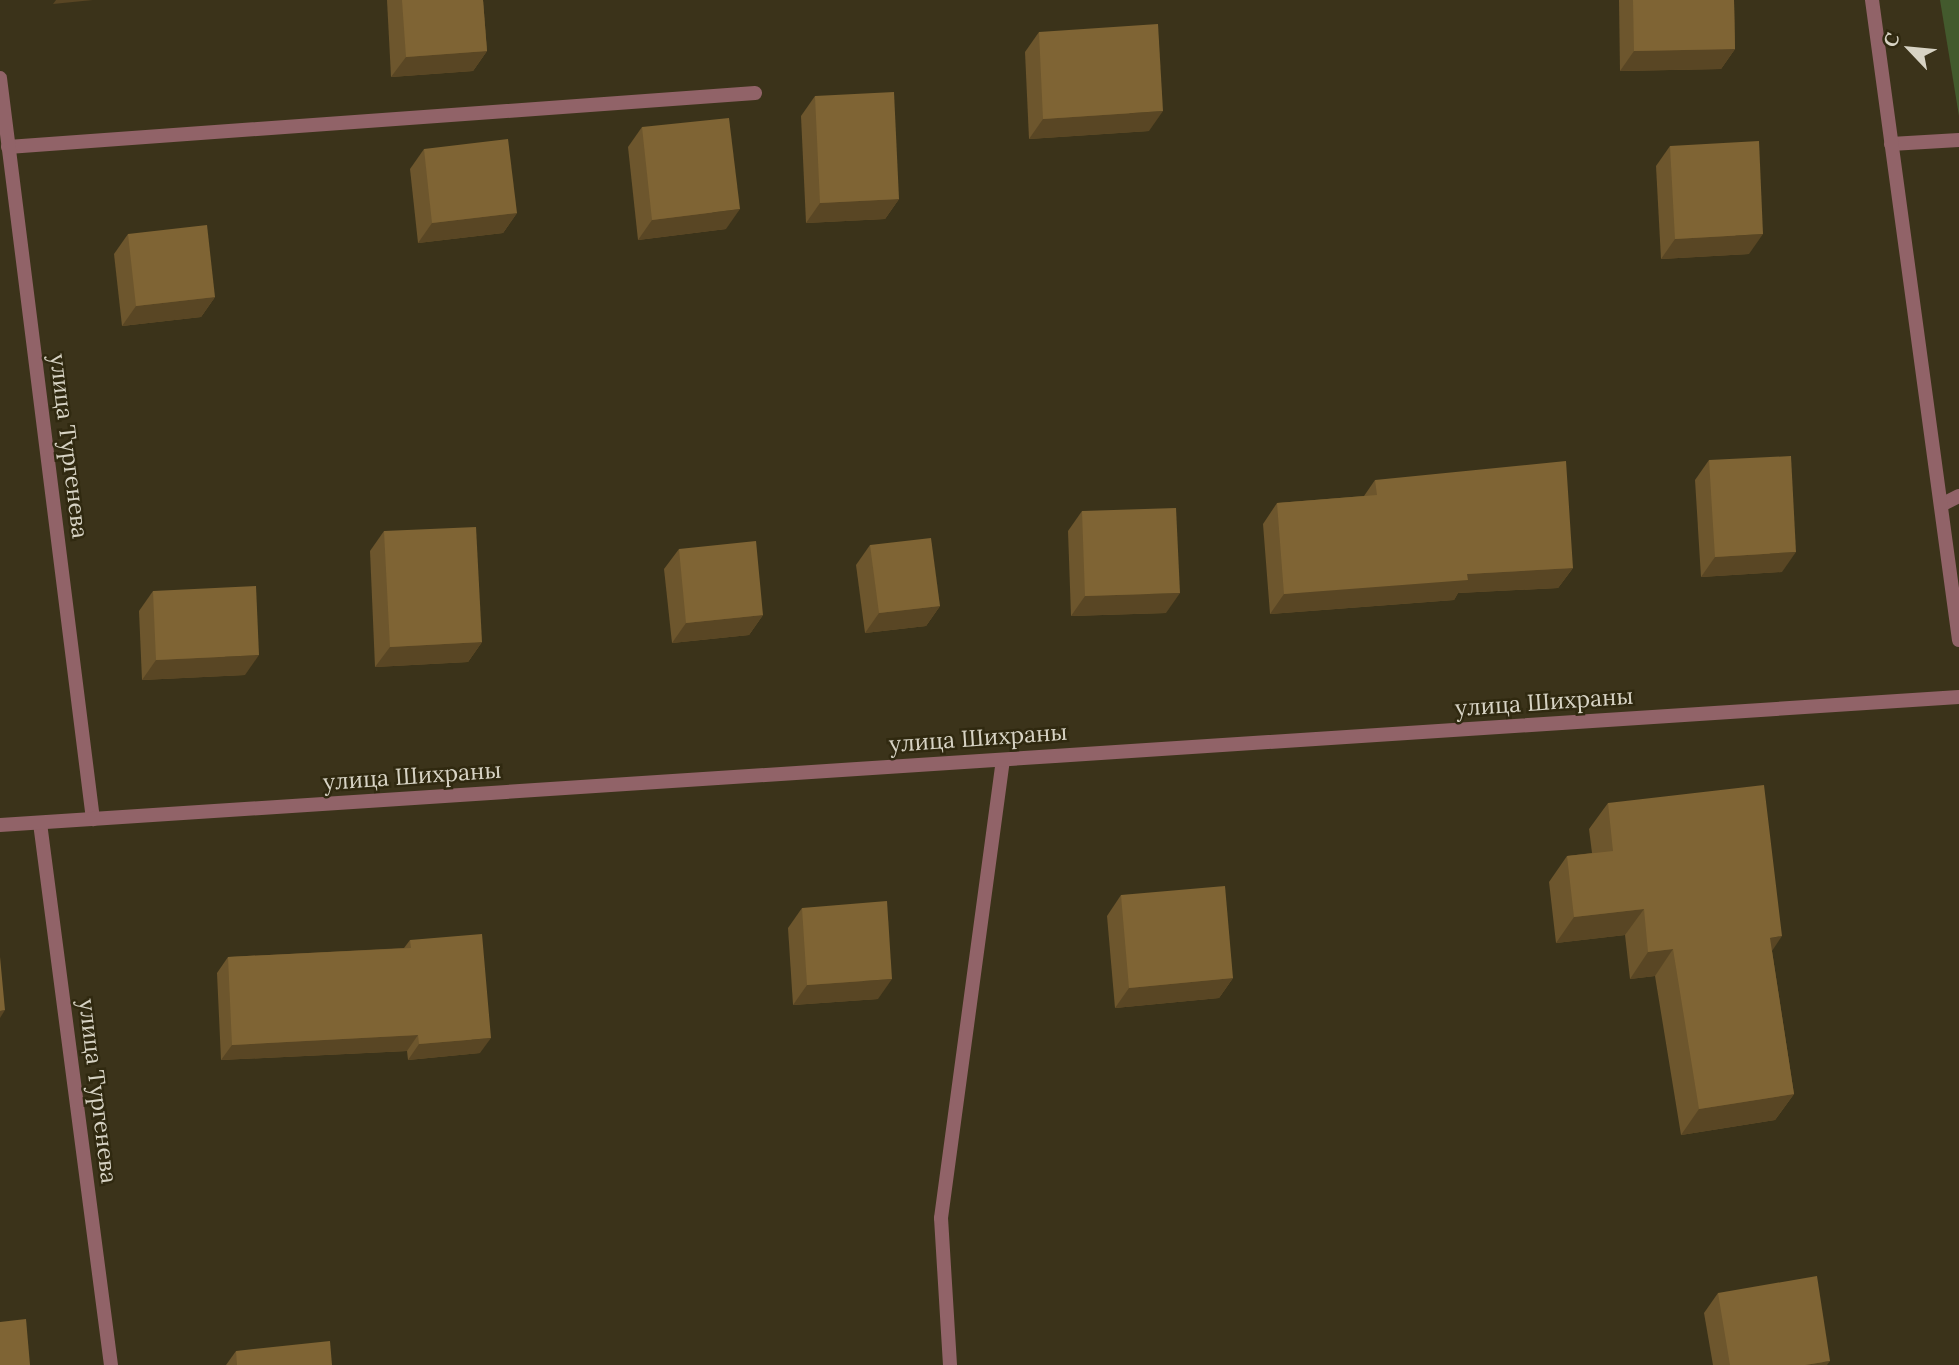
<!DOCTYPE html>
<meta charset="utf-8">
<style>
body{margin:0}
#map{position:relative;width:1959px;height:1365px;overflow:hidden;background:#3b331a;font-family:Lora,serif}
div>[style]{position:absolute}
.green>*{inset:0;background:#435a2d}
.service>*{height:14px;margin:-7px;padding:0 7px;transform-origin:7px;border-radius:7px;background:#916368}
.minor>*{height:14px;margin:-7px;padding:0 7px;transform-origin:7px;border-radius:7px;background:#916368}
.tertiary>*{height:14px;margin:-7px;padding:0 7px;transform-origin:7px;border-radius:7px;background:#916368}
.wall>*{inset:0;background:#6d562d}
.shaded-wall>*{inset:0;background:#594624}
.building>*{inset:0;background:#7f6434}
span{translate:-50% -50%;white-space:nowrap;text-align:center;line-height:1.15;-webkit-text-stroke:5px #302910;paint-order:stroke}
.street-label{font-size:23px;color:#d7d3c4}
.north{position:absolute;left:1875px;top:14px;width:70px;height:70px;-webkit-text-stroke:5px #302910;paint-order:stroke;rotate:296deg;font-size:19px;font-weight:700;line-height:28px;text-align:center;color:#d7d3c4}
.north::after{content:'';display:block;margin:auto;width:24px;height:32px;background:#d7d3c4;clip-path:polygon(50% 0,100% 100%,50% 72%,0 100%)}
</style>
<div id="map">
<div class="green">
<i style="clip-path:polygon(1940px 0,1959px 0,1959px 116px)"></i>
</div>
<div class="service">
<i style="left:1891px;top:144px;width:68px;rotate:-3.4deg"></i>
<i style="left:8px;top:147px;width:749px;rotate:-4.13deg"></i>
<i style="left:1941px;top:505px;width:20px;rotate:-27deg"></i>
<i style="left:950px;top:1365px;width:147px;rotate:-93.5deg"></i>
<i style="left:941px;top:1218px;width:462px;rotate:-82.3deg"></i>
</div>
<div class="minor">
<i style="left:0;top:78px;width:747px;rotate:82.85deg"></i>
<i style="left:40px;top:823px;width:547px;rotate:82.54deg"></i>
</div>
<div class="tertiary">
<i style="left:1872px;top:0;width:646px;rotate:82.26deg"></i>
<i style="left:0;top:825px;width:1963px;rotate:-3.74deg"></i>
</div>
<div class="wall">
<i style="clip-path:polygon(387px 0,483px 0,487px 51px,473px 71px,391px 77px)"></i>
<i style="clip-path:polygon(1619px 0,1734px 0,1735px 49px,1721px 69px,1620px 71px)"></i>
<i style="clip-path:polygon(1039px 32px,1149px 131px,1029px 139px,1025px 52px)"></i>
<i style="clip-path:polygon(815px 96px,899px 199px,885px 219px,806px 223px,801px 116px)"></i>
<i style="clip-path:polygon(642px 127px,726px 229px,638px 240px,628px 147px)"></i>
<i style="clip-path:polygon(1670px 146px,1749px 254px,1661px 259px,1656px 166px)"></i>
<i style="clip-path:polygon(424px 149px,517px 213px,503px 233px,418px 243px,410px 169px)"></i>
<i style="clip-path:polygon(128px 234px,215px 297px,201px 317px,122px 326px,114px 254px)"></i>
<i style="clip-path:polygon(1709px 460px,1782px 572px,1701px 577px,1695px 480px)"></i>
<i style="clip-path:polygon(1375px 480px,1573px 568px,1558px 588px,1458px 593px,1454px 600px,1270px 614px,1263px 524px,1277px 503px,1364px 496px)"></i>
<i style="clip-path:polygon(1082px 511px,1166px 613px,1071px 616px,1068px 531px)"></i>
<i style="clip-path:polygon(384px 531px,482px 642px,468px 662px,375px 667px,370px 551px)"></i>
<i style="clip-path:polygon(870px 545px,940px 606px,926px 626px,865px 633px,856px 565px)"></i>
<i style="clip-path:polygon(679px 549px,763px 615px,749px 635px,672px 643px,664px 569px)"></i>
<i style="clip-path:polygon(153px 591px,245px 675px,142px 680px,139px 611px)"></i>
<i style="clip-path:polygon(1608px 803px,1772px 951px,1794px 1094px,1775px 1120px,1681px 1135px,1655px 976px,1630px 979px,1625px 935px,1556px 943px,1549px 882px,1567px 856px,1592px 853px,1589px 829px)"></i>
<i style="clip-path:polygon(1121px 895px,1233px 978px,1219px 998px,1115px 1008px,1107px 916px)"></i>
<i style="clip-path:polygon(802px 908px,878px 999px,793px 1005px,788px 928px)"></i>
<i style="clip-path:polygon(410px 940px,480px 1053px,408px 1060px,407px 1051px,221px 1060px,217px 973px,228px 957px,404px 948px)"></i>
<i style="clip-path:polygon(1718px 1293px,1827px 1365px,1713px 1365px,1704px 1313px)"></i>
<i style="clip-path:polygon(236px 1351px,332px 1365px,226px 1365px)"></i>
</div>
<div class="shaded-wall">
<i style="clip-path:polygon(56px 0,93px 0,53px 4px)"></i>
<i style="clip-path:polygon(1735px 49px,1721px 69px,1620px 71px,1634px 51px)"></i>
<i style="clip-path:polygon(487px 51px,473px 71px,391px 77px,406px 57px)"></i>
<i style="clip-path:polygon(1163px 111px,1149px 131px,1029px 139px,1043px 119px)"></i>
<i style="clip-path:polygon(899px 199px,885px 219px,806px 223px,820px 203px)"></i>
<i style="clip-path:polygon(740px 209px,726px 229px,638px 240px,652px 220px)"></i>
<i style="clip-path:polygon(517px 213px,503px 233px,418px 243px,432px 223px)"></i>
<i style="clip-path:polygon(1763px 234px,1749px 254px,1661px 259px,1675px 239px)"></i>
<i style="clip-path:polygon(215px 297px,201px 317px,122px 326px,136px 306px)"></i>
<i style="clip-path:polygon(1796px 552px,1782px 572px,1701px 577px,1715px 557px)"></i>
<i style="clip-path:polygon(1573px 568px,1558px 588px,1458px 593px,1454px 600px,1270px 614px,1284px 594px,1467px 574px)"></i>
<i style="clip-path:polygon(1180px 593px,1166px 613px,1071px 616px,1085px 596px)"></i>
<i style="clip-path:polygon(940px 606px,926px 626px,865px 633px,879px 613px)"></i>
<i style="clip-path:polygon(763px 615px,749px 635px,672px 643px,686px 623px)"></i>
<i style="clip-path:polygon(482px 642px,468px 662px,375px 667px,390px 647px)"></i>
<i style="clip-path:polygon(259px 655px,245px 675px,142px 680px,156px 660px)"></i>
<i style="clip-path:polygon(1644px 909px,1625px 935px,1556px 943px,1574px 917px)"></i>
<i style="clip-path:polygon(1782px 936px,1764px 963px,1770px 938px)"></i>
<i style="clip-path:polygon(1673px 949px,1655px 976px,1630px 979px,1648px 952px)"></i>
<i style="clip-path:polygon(1233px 978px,1219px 998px,1115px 1008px,1129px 988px)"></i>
<i style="clip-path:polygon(892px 979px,878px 999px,793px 1005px,807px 985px)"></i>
<i style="clip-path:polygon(5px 1010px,0 1018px,0 1011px)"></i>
<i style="clip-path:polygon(418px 1035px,407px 1051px,221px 1060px,232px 1045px)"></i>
<i style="clip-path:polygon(491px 1038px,480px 1053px,408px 1060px,419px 1044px)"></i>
<i style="clip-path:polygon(1794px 1094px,1775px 1120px,1681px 1135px,1699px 1109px)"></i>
<i style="clip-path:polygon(1830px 1361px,1827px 1365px,1805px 1365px)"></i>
</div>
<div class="building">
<i style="clip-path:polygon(402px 0,483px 0,487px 51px,406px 57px)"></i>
<i style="clip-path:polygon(1633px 0,1734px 0,1735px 49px,1634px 51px)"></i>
<i style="clip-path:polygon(1158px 24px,1163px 111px,1043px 119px,1039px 32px)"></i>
<i style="clip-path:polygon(894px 92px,899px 199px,820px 203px,815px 96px)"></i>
<i style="clip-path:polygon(729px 118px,740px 209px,652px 220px,642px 127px)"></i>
<i style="clip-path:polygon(508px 139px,517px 213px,432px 223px,424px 149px)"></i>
<i style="clip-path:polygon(1759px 141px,1763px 234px,1675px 239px,1670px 146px)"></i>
<i style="clip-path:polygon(207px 225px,215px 297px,136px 306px,128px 234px)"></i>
<i style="clip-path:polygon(1791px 456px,1796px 552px,1715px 557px,1709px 460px)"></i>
<i style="clip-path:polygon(1566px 461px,1573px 568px,1467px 574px,1468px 580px,1284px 594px,1277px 503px,1377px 495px,1375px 480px)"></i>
<i style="clip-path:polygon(1176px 508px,1180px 593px,1085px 596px,1082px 511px)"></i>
<i style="clip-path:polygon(476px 527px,482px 642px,390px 647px,384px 531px)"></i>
<i style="clip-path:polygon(931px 538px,940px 606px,879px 613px,870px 545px)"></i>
<i style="clip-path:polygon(756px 541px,763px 615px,686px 623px,679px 549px)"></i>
<i style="clip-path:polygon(256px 586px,259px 655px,156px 660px,153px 591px)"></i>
<i style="clip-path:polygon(1764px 785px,1782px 936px,1770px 938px,1794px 1094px,1699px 1109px,1673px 949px,1648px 952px,1644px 909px,1574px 917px,1567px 856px,1613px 851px,1608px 803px)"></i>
<i style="clip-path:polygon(1225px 886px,1233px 978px,1129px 988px,1121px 895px)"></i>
<i style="clip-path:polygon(887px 901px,892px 979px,807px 985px,802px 908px)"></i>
<i style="clip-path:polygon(482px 934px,491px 1038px,419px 1044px,418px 1035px,232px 1045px,228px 957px,411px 948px,410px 940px)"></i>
<i style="clip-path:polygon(0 957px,5px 1010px,0 1011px)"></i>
<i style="clip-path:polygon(1817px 1276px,1830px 1361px,1805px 1365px,1730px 1365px,1718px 1293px)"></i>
<i style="clip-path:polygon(26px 1319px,30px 1365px,0 1365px,0 1322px)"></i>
<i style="clip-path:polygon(330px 1341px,332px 1365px,237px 1365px,236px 1351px)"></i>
</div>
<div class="street-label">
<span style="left:69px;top:446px;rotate:83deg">улица Тургенева</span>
<span style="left:1544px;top:702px;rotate:-4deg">улица Шихраны</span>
<span style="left:978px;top:738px;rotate:-4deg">улица Шихраны</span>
<span style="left:412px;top:776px;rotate:-4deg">улица Шихраны</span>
<span style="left:98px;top:1091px;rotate:83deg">улица Тургенева</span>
</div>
<div class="north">С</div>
</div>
